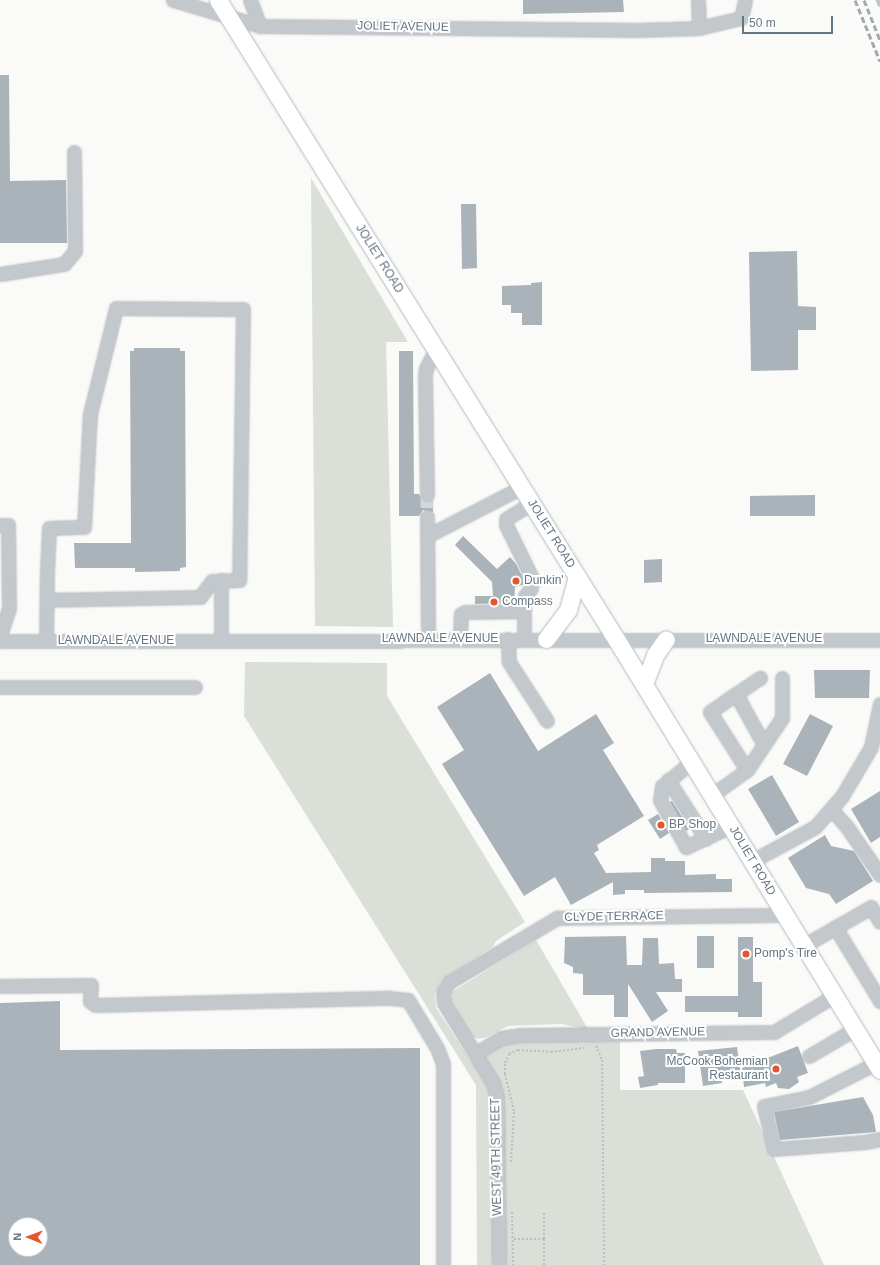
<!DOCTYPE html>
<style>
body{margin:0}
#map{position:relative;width:880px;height:1265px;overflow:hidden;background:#fafaf8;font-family:Arial,sans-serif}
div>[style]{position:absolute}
.green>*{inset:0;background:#dadfd7}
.stream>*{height:3.5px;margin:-1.75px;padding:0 1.75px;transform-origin:1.75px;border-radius:1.75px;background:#bbc7cb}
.building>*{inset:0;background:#aab3b9}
.minor-tunnel>*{height:13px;margin-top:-6.5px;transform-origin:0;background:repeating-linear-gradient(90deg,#d5d9db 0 13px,transparent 0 19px)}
.path>*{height:2px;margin-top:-1px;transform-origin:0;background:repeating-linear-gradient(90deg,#bbbfc2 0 2px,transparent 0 4px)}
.roads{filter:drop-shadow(0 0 1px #b5babe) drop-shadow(0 0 1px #b5babe)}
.minor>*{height:13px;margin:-6.5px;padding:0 6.5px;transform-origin:6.5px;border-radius:6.5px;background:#c3c8cc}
.major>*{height:17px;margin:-8.5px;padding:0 8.5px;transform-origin:8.5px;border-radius:8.5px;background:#fff}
.rail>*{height:3px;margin-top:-1.5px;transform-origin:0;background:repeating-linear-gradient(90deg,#a2aab0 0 6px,transparent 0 9px)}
.dots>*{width:11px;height:11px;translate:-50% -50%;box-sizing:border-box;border:2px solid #fff;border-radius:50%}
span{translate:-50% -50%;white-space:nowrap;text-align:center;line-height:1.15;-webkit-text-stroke:4px #fff;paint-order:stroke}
.street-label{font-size:12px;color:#657683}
.poi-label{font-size:12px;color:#657683}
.left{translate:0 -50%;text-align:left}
.right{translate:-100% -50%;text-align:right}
.north{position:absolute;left:8px;top:1217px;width:40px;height:40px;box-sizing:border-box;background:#fff;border:1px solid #c1c8cd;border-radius:50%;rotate:271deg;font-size:11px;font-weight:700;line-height:16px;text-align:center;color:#657683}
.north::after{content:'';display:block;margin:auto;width:14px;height:18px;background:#e4572e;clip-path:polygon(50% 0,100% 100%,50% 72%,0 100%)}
.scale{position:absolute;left:742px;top:16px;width:91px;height:18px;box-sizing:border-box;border:2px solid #657683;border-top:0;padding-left:5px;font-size:12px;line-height:14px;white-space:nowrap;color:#657683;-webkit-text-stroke:3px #fff;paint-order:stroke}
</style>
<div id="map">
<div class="green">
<i style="clip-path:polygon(311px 178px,408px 342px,386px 342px,393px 627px,315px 626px)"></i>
<i style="clip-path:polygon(245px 662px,387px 663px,387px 696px,525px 922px,496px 941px,493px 947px,443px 978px,435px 993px,436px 1008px,470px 1060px,501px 1040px,620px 1037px,620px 1090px,743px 1090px,824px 1265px,477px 1265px,476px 1085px,244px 716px)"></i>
<i style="clip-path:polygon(536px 940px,588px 1029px,561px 1024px,508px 1026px,487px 1037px,479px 1039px,472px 1037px,451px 1000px,452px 992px)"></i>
</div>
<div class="stream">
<i style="left:878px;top:0;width:5px;rotate:68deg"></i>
</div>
<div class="building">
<i style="clip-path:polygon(523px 0,623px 0,624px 12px,523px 14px)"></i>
<i style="clip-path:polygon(0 75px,9px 75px,10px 181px,66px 180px,67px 243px,0 243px)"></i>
<i style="clip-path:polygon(461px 204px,476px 204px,477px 268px,462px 269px)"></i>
<i style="clip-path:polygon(797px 251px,798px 306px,816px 307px,816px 330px,798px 330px,798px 370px,751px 371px,749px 252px)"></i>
<i style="clip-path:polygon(542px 282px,542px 325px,522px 325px,522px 313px,511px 313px,511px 305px,502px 305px,502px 286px,531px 285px,531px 283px)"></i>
<i style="clip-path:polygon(134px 348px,180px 348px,180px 351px,185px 351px,186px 567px,180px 568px,180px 571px,135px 572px,135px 568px,75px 568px,74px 543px,131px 543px,130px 351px,134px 351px)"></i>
<i style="clip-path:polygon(399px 351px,413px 351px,414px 494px,419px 494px,423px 501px,433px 499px,433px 512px,423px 510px,419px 516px,399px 516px)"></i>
<i style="clip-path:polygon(815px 495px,815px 516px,750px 516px,750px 496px)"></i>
<i style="clip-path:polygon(463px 536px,497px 569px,510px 557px,516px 564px,523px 578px,523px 585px,515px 587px,514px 603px,475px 604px,475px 596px,493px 596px,492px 582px,455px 545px)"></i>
<i style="clip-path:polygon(662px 559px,662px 582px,644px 583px,644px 560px)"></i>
<i style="clip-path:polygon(814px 670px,870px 670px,869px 698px,815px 698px)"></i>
<i style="clip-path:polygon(490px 673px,538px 751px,596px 714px,614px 743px,603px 750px,644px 816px,597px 845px,599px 850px,594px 853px,606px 873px,651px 872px,651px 858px,665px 858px,665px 861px,685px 861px,685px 875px,716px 874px,716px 879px,732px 879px,732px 892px,644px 893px,644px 890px,625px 890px,625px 894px,613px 895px,613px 882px,571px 905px,555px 877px,524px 896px,442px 764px,464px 750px,437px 707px)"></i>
<i style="clip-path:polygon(810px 714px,833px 726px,807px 776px,783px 764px)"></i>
<i style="clip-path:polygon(772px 775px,799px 822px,776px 836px,748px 789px)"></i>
<i style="clip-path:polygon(880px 791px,880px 837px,871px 843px,851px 809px)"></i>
<i style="clip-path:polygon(672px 801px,690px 829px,686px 831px,670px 802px)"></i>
<i style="clip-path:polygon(658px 814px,669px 833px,660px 839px,648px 820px)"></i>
<i style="clip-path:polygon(825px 835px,831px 846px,854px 851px,873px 881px,836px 904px,829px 894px,806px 888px,788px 858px)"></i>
<i style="clip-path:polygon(626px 936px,627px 965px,642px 965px,643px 938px,658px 938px,659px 964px,674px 963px,675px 979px,682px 979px,682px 992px,656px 992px,668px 1011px,652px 1022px,628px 984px,628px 1017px,614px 1017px,614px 995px,583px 995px,583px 974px,573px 973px,573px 967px,564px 963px,565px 937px)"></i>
<i style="clip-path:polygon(697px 936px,714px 936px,714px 968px,697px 968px)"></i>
<i style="clip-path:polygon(738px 937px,753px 937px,753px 982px,762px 982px,762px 1017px,738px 1017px,738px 1012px,685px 1012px,685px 996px,738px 996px)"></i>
<i style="clip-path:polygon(evenodd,60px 1001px,60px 1050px,420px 1048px,420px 1265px,0 1265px,0 1003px,60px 1001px,16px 1225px,40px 1225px,40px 1249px,16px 1249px,16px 1225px)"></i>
<i style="clip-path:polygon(798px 1046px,808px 1073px,797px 1077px,799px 1082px,789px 1089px,778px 1088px,776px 1083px,766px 1087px,765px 1083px,744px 1087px,742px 1068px)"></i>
<i style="clip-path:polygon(737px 1047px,741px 1076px,721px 1078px,722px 1083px,703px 1086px,698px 1051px)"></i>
<i style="clip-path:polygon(656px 1049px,676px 1049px,677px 1053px,685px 1053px,685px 1083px,658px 1083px,658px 1085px,640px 1088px,638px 1077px,644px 1076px,640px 1051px)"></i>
<i style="clip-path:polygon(863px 1097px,873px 1115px,876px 1132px,780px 1140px,774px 1112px)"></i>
</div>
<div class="minor-tunnel">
<i style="left:427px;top:494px;width:23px;rotate:90deg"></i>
</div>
<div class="path">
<i style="left:596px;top:1046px;width:15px;rotate:67deg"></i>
<i style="left:602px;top:1060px;width:205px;rotate:89.4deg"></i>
<i style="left:511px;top:1162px;width:51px;rotate:-86.6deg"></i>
<i style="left:514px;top:1111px;width:38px;rotate:-104deg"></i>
<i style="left:505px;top:1074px;width:11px;rotate:-90deg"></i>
<i style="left:505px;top:1063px;width:10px;rotate:-66deg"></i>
<i style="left:509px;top:1054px;width:10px;rotate:-24deg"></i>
<i style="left:518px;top:1050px;width:33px;rotate:3deg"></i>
<i style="left:551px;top:1052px;width:34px;rotate:-7deg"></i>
<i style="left:512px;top:1212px;width:53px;rotate:88.9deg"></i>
<i style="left:544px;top:1213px;width:26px;rotate:90deg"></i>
<i style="left:514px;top:1239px;width:30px"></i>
<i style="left:544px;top:1239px;width:26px;rotate:90deg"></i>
</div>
<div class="roads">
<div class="minor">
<i style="left:173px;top:0;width:91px;rotate:16.6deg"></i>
<i style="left:260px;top:26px;width:378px;rotate:0.6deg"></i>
<i style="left:638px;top:30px;width:61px;rotate:-1.9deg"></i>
<i style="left:699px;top:28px;width:28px;rotate:-92deg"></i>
<i style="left:250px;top:0;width:28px;rotate:69deg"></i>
<i style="left:699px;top:28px;width:43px;rotate:-13.4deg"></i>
<i style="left:741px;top:18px;width:18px;rotate:-77deg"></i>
<i style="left:0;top:274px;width:65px;rotate:-8.9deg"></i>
<i style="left:64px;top:264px;width:17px;rotate:-50deg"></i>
<i style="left:75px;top:251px;width:99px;rotate:-90.6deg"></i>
<i style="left:427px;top:494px;width:118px;rotate:-91deg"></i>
<i style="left:425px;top:376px;width:8px;rotate:-83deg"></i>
<i style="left:426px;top:368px;width:21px;rotate:-62deg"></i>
<i style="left:427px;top:517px;width:122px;rotate:89.5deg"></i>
<i style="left:0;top:525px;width:8px"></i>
<i style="left:8px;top:525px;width:83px;rotate:89.3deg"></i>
<i style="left:9px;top:608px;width:29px;rotate:108deg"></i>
<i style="left:427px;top:536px;width:107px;rotate:-27.3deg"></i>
<i style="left:460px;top:639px;width:25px;rotate:-88deg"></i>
<i style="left:461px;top:614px;width:4px;rotate:-27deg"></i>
<i style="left:465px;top:612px;width:59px;rotate:-1deg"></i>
<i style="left:508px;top:639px;width:23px;rotate:88deg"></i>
<i style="left:509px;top:662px;width:70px;rotate:57.2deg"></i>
<i style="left:524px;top:639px;width:34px;rotate:-90deg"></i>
<i style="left:524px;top:605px;width:9px;rotate:-84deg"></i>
<i style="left:525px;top:596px;width:10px;rotate:-53deg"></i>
<i style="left:531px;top:588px;width:12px;rotate:-90deg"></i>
<i style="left:531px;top:576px;width:57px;rotate:-116.1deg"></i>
<i style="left:506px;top:525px;width:6px;rotate:-90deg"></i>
<i style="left:506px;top:519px;width:31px;rotate:-32deg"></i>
<i style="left:221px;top:640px;width:60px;rotate:-90deg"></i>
<i style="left:0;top:641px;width:880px;rotate:-0.07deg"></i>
<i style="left:46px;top:641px;width:70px;rotate:-89.2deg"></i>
<i style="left:47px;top:571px;width:43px;rotate:-87.3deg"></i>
<i style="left:49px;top:528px;width:35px;rotate:-2deg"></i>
<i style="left:84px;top:527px;width:113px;rotate:-87deg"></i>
<i style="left:90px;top:414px;width:109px;rotate:-76.2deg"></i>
<i style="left:116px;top:308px;width:127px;rotate:0.5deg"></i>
<i style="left:243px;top:309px;width:271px;rotate:90.8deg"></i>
<i style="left:239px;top:580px;width:27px;rotate:178deg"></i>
<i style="left:212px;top:581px;width:20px;rotate:127deg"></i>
<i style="left:200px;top:597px;width:153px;rotate:178.9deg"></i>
<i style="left:0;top:687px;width:195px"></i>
<i style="left:736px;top:694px;width:29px;rotate:-34deg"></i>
<i style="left:691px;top:762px;width:38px;rotate:140deg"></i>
<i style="left:662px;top:786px;width:14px;rotate:98deg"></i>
<i style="left:660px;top:800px;width:54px;rotate:61deg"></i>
<i style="left:686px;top:847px;width:50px;rotate:-25deg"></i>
<i style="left:747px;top:770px;width:69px;rotate:-122.5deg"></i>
<i style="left:710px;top:712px;width:32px;rotate:-35deg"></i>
<i style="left:736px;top:694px;width:58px;rotate:61.2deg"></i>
<i style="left:668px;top:780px;width:70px;rotate:57.2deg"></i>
<i style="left:712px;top:795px;width:43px;rotate:-35.5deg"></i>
<i style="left:747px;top:770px;width:63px;rotate:-56.1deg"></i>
<i style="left:782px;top:718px;width:40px;rotate:-90deg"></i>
<i style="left:831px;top:809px;width:24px;rotate:48deg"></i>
<i style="left:847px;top:827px;width:58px;rotate:55.5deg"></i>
<i style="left:752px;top:861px;width:72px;rotate:-28.4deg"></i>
<i style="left:815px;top:827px;width:41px;rotate:-48.9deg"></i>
<i style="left:842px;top:796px;width:57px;rotate:-59.4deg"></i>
<i style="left:871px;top:747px;width:44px;rotate:-78.2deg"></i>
<i style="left:835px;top:927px;width:87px;rotate:58.7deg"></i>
<i style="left:803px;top:946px;width:78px;rotate:-29.8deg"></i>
<i style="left:871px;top:907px;width:17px;rotate:59deg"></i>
<i style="left:0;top:986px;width:91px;rotate:-0.6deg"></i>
<i style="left:91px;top:985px;width:16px;rotate:94deg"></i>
<i style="left:90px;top:1001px;width:6px;rotate:39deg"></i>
<i style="left:95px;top:1005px;width:295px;rotate:-1.4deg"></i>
<i style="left:390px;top:998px;width:18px;rotate:6deg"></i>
<i style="left:408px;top:1000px;width:56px;rotate:58.9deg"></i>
<i style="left:437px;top:1048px;width:17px;rotate:69deg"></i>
<i style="left:443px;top:1064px;width:201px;rotate:90deg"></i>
<i style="left:476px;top:1053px;width:29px;rotate:-31deg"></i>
<i style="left:501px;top:1038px;width:20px;rotate:-9deg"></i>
<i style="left:521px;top:1035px;width:253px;rotate:-0.7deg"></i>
<i style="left:774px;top:1032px;width:71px;rotate:-31.2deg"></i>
<i style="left:809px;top:1056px;width:53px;rotate:-30.4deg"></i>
<i style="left:876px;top:1063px;width:75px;rotate:153.1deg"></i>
<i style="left:809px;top:1097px;width:46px;rotate:168.7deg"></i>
<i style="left:764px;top:1106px;width:44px;rotate:76.9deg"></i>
<i style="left:774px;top:1149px;width:91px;rotate:-4.4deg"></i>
<i style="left:865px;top:1142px;width:15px;rotate:-11deg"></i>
<i style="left:499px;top:1265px;width:168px;rotate:-90.7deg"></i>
<i style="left:497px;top:1097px;width:15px;rotate:-106deg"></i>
<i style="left:493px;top:1083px;width:94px;rotate:-121.5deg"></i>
<i style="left:444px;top:1003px;width:11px;rotate:-95deg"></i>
<i style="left:443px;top:992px;width:12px;rotate:-59deg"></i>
<i style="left:449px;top:982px;width:126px;rotate:-30.7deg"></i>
<i style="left:557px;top:918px;width:228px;rotate:-0.8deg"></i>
</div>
<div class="major">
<i style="left:218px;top:0;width:753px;rotate:58.08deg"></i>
<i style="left:616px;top:639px;width:505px;rotate:58.51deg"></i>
<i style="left:546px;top:639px;width:36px;rotate:-53deg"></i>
<i style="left:568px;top:610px;width:35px;rotate:-75deg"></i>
<i style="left:644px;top:684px;width:31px;rotate:-69deg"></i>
<i style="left:655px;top:655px;width:19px;rotate:-55deg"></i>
</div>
</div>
<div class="rail">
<i style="left:855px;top:0;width:66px;rotate:67.7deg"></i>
<i style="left:864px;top:0;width:43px;rotate:68.2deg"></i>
</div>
<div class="dots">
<i style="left:516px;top:581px;background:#e4572e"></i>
<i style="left:494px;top:602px;background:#e4572e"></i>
<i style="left:661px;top:825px;background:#e4572e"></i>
<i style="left:746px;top:954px;background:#e4572e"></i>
<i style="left:776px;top:1069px;background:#e4572e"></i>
</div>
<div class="street-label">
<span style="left:403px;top:27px;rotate:1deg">JOLIET AVENUE</span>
<span style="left:379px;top:259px;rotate:58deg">JOLIET ROAD</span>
<span style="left:551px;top:534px;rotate:58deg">JOLIET ROAD</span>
<span style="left:440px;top:639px">LAWNDALE AVENUE</span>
<span style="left:764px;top:639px">LAWNDALE AVENUE</span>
<span style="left:116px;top:641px">LAWNDALE AVENUE</span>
<span style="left:752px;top:861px;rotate:59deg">JOLIET ROAD</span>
<span style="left:614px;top:917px;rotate:-1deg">CLYDE TERRACE</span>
<span style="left:658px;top:1033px;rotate:-1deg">GRAND AVENUE</span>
<span style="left:497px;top:1157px;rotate:-91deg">WEST 49TH STREET</span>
</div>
<div class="poi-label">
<span class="left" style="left:524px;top:581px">Dunkin'</span>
<span class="left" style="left:502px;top:602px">Compass</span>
<span class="left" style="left:669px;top:825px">BP Shop</span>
<span class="left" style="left:754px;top:954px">Pomp's Tire</span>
<span class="right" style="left:768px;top:1069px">McCook Bohemian<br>Restaurant</span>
</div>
<div class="north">N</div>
<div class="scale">50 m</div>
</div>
